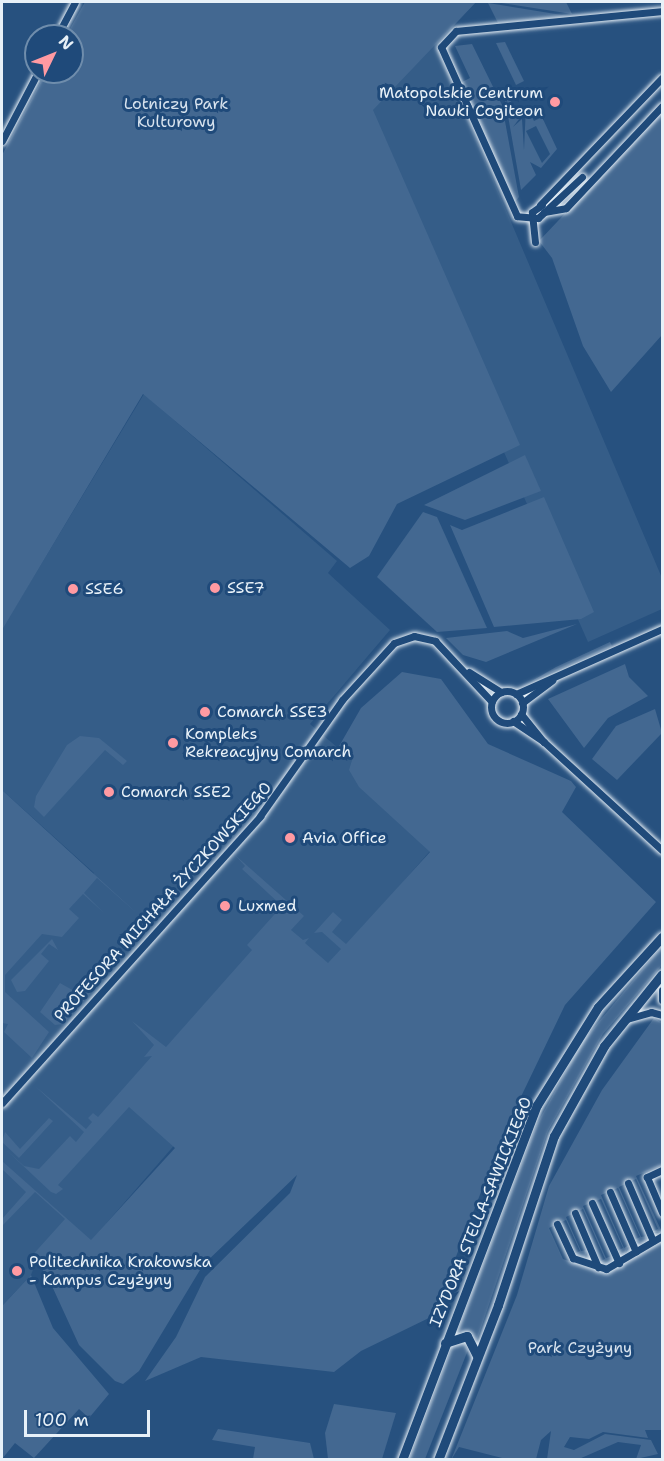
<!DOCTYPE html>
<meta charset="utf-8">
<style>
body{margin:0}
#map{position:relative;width:664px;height:1461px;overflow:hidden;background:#27517f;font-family:"Shantell Sans",sans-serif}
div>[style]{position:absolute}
.built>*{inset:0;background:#355d88}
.green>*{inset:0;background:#436891}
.roads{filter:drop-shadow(0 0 2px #e8f1f8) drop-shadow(0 0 2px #e8f1f8)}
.street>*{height:7px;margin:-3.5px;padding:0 3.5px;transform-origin:3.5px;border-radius:3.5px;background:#1f4a7a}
.street>.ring{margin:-3.5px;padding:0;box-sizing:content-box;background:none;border:7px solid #1f4a7a;border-radius:50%}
.secondary>*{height:9px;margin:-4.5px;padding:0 4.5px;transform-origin:4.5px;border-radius:4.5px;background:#1f4a7a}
.dots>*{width:16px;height:16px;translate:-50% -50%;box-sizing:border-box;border:3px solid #1f4a7a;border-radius:50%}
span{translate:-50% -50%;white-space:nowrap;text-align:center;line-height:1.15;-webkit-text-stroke:6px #1f4a7a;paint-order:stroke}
.poi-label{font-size:16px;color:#e8f1f8}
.right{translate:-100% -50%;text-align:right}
.left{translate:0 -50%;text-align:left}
.park-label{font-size:16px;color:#d8e3ee}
.street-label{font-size:16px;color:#e8f1f8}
.frame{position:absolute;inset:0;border:3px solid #e8f1f8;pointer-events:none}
.north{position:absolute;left:24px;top:24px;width:60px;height:60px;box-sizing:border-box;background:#1f4a7a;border:2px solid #6f8dac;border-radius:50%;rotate:47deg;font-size:16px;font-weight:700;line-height:24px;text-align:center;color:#e8f1f8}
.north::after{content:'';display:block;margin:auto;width:21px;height:27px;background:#ff9aa2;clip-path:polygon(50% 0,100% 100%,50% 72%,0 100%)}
.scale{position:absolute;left:24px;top:1410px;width:126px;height:27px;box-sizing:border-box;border:3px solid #e8f1f8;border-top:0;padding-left:8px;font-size:18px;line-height:21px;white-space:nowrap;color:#e8f1f8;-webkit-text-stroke:4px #1f4a7a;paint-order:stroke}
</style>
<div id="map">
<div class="built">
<i style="clip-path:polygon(476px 2px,436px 45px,662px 578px,662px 609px,588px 642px,454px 339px,190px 24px)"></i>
<i style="clip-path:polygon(144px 394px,337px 561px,328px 573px,390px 630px,310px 724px,352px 760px,430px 851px,91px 1241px,65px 1221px,28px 1261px,34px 1267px,31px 1275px,2px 1306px,2px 976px,94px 873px,2px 790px,2px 629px)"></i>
</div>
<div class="green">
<i style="clip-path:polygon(85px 2px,476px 2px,373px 110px,520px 445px,397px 504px,369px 556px,350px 568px,143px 394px,2px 630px,2px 155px,46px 72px,72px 72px,72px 36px,66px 36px)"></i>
<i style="clip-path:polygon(495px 2px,566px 2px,572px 14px)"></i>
<i style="clip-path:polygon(488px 3px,568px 16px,498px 23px)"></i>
<i style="clip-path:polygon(505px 42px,524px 81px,516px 85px,496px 43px)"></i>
<i style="clip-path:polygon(472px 44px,502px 105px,519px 197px,513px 204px,460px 83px,470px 78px,455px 46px)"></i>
<i style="clip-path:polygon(evenodd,504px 93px,522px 115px,513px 127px,522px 119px,524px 150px,526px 105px,534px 121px,542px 117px,557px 149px,541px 168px,530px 162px,536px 175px,521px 190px,504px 93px,536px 126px,550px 154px,542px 163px,526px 131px,536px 126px)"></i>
<i style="clip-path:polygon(662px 111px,662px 335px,611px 392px,583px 346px,552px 258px,539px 241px)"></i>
<i style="clip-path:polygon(525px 455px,541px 491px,465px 520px,424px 505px)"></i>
<i style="clip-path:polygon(544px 497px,594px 612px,581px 619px,494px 627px,450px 525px,462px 530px)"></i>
<i style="clip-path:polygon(423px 512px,437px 517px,487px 628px,437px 632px,377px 577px)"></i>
<i style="clip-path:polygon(577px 624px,486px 662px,463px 655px,446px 638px,507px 631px,523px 638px)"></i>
<i style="clip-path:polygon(610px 642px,612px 646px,532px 681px,556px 667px)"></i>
<i style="clip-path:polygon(625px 664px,629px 677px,648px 696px,608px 718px,584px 748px,548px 699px)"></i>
<i style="clip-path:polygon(402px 672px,441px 679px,488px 744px,571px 781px,576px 787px,562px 812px,656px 902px,565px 1005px,505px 1130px,433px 1316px,361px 1351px,334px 1372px,201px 1357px,145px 1381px,176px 1337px,205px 1277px,290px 1193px,297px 1175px,203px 1265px,139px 1371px,123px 1384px,115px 1381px,79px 1345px,46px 1273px,29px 1259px,65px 1219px,35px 1192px,3px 1225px,2px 1219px,26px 1192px,2px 1169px,2px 1161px,91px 1240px,175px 1148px,129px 1107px,58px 1185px,63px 1189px,56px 1194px,51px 1192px,2px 1146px,24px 1166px,39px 1169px,70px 1136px,76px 1142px,84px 1132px,35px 1086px,86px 1129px,92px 1122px,88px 1118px,93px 1113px,98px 1117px,152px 1056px,144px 1057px,154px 1045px,132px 1021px,166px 1047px,252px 950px,247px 945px,282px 906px,242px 869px,245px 866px,235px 855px,304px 916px,291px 930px,303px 940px,309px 938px,305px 943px,328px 963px,341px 949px,322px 932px,314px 933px,333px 912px,342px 920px,332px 932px,346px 944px,430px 852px,359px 787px,349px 770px,353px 757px,338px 748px,361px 708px)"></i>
<i style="clip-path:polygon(655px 709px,662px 733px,617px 780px,592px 759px,616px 726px)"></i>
<i style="clip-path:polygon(80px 736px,99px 738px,127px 761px,123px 765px,105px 750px,44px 817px,34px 807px,36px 796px,67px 745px)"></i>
<i style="clip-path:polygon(2px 790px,140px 916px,97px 878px,84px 893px,104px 913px,83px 894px,69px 909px,79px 918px,62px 937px,42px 934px,5px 975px,5px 992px,49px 1032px,32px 1058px,4px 1032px,8px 1024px,2px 1023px)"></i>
<i style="clip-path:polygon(52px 939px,58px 950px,49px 944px,41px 954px,49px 961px,25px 991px,17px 992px,11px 980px)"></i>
<i style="clip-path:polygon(662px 946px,662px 965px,603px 1034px,548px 1131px,477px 1340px,458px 1330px,537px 1124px,582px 1042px)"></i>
<i style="clip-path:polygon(98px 969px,106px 976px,63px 1024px,55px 1025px,40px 1012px,60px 983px,76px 992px)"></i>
<i style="clip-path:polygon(654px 1018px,662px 1023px,662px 1165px,636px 1176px,662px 1232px,652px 1232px,658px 1229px,636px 1179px,619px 1187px,641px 1237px,647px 1236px,644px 1244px,634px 1240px,640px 1237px,618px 1188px,601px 1195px,624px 1248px,629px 1245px,624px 1255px,617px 1251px,623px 1248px,601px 1199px,583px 1206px,606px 1258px,612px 1256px,610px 1265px,599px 1262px,605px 1259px,583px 1209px,566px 1217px,581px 1251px,587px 1250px,585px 1258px,574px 1254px,580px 1251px,566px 1220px,549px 1228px,563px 1259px,604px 1273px,662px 1240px,662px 1430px,645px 1430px,648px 1438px,603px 1432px,589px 1439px,570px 1437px,564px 1447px,574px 1450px,605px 1434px,651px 1440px,658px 1454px,636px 1459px,641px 1445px,618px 1442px,579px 1459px,547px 1459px,551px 1431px,541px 1440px,536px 1459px,506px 1459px,459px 1447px,451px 1460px,517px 1295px,549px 1186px,602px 1090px)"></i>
<i style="clip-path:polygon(49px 1118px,53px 1121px,19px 1158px,2px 1142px,5px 1132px,20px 1149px)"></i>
<i style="clip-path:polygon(31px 1275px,53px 1328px,109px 1394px,89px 1418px,79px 1409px,34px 1458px,15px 1443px,2px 1459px,2px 1306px)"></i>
<i style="clip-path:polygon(462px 1341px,468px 1350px,425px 1459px,409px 1460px,453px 1345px)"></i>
<i style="clip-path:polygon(334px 1404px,396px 1413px,382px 1459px,328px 1459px,325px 1433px)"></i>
<i style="clip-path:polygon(218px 1429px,310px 1443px,314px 1459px,253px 1459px,255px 1447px,212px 1440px)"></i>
</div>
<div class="roads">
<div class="street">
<i style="left:57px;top:36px;width:38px;rotate:-62deg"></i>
<i style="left:2px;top:141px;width:78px;rotate:-62.4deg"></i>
<i style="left:582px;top:177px;width:60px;rotate:137deg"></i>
<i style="left:538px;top:218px;width:21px;rotate:-175deg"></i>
<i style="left:517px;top:216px;width:185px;rotate:-114.2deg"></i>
<i style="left:441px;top:47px;width:22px;rotate:-47deg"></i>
<i style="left:456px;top:31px;width:207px;rotate:-5.5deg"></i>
<i style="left:540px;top:205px;width:176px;rotate:-46.2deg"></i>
<i style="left:544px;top:212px;width:22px;rotate:-10deg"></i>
<i style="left:566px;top:208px;width:140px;rotate:-46.7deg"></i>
<i style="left:535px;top:242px;width:30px;rotate:-96deg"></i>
<i style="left:532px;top:212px;width:12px;rotate:-35deg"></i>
<i style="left:469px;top:672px;width:38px;rotate:32deg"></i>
<i class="ring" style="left:491px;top:691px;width:25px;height:25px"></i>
<i style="left:516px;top:694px;width:160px;rotate:-24deg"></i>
<i style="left:522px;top:703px;width:38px;rotate:-37deg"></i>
<i style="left:521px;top:714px;width:36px;rotate:51deg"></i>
<i style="left:513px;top:721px;width:37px;rotate:34deg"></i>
<i style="left:544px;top:742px;width:160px;rotate:42.5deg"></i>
<i style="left:662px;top:990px;width:10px;rotate:90deg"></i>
<i style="left:627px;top:1019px;width:25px;rotate:-16deg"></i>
<i style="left:651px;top:1012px;width:11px;rotate:15deg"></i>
<i style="left:2px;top:1103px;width:386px;rotate:-48deg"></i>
<i style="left:260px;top:816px;width:142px;rotate:-54.7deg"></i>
<i style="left:342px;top:700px;width:77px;rotate:-47.6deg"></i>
<i style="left:394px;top:643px;width:21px;rotate:-19deg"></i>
<i style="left:414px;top:636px;width:22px;rotate:13deg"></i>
<i style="left:435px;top:641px;width:83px;rotate:46.9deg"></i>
<i style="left:662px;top:1170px;width:17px;rotate:155deg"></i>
<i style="left:647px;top:1177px;width:39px;rotate:67deg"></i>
<i style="left:628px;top:1183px;width:63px;rotate:66.7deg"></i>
<i style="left:610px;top:1192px;width:65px;rotate:66.6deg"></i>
<i style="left:592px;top:1203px;width:66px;rotate:65.8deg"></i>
<i style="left:575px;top:1213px;width:59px;rotate:66.9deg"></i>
<i style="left:557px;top:1224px;width:38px;rotate:65deg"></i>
<i style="left:573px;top:1258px;width:35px;rotate:18deg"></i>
<i style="left:606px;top:1269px;width:65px;rotate:-30.5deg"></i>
</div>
<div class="secondary">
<i style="left:445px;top:1343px;width:23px;rotate:-18deg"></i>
<i style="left:467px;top:1336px;width:22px;rotate:63deg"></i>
<i style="left:402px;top:1460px;width:380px;rotate:-69.2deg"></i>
<i style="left:537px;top:1105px;width:115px;rotate:-58.1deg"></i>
<i style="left:598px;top:1007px;width:95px;rotate:-47.6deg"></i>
<i style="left:438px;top:1460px;width:166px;rotate:-68.8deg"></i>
<i style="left:498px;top:1305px;width:178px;rotate:-71.7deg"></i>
<i style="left:554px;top:1136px;width:103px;rotate:-60.9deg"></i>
<i style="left:604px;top:1046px;width:92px;rotate:-51.1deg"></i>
</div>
</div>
<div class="dots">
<i style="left:555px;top:102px;background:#ff9aa2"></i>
<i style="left:215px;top:588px;background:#ff9aa2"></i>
<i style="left:73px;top:589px;background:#ff9aa2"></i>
<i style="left:205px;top:712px;background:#ff9aa2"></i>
<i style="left:173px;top:743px;background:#ff9aa2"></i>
<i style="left:109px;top:792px;background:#ff9aa2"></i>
<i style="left:290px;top:838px;background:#ff9aa2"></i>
<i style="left:225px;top:906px;background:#ff9aa2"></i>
<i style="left:17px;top:1271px;background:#ff9aa2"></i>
</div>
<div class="poi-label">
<span class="right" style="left:543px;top:102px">Małopolskie Centrum<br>Nauki Cogiteon</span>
<span class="left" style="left:227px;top:588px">SSE7</span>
<span class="left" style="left:85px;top:589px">SSE6</span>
<span class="left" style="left:217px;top:712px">Comarch SSE3</span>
<span class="left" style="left:185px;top:743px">Kompleks<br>Rekreacyjny Comarch</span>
<span class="left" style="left:121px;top:792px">Comarch SSE2</span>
<span class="left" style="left:302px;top:838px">Avia Office</span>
<span class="left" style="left:238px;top:906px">Luxmed</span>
<span class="left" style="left:29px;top:1271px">Politechnika Krakowska<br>- Kampus Czyżyny</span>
</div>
<div class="park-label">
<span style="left:176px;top:113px">Lotniczy Park<br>Kulturowy</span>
<span style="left:580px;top:1348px">Park Czyżyny</span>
</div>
<div class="street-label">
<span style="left:163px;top:902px;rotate:-48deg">PROFESORA MICHAŁA ŻYCZKOWSKIEGO</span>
<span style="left:481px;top:1212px;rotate:-68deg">IZYDORA STELLA-SAWICKIEGO</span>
</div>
<div class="frame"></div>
<div class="north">N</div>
<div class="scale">100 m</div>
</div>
